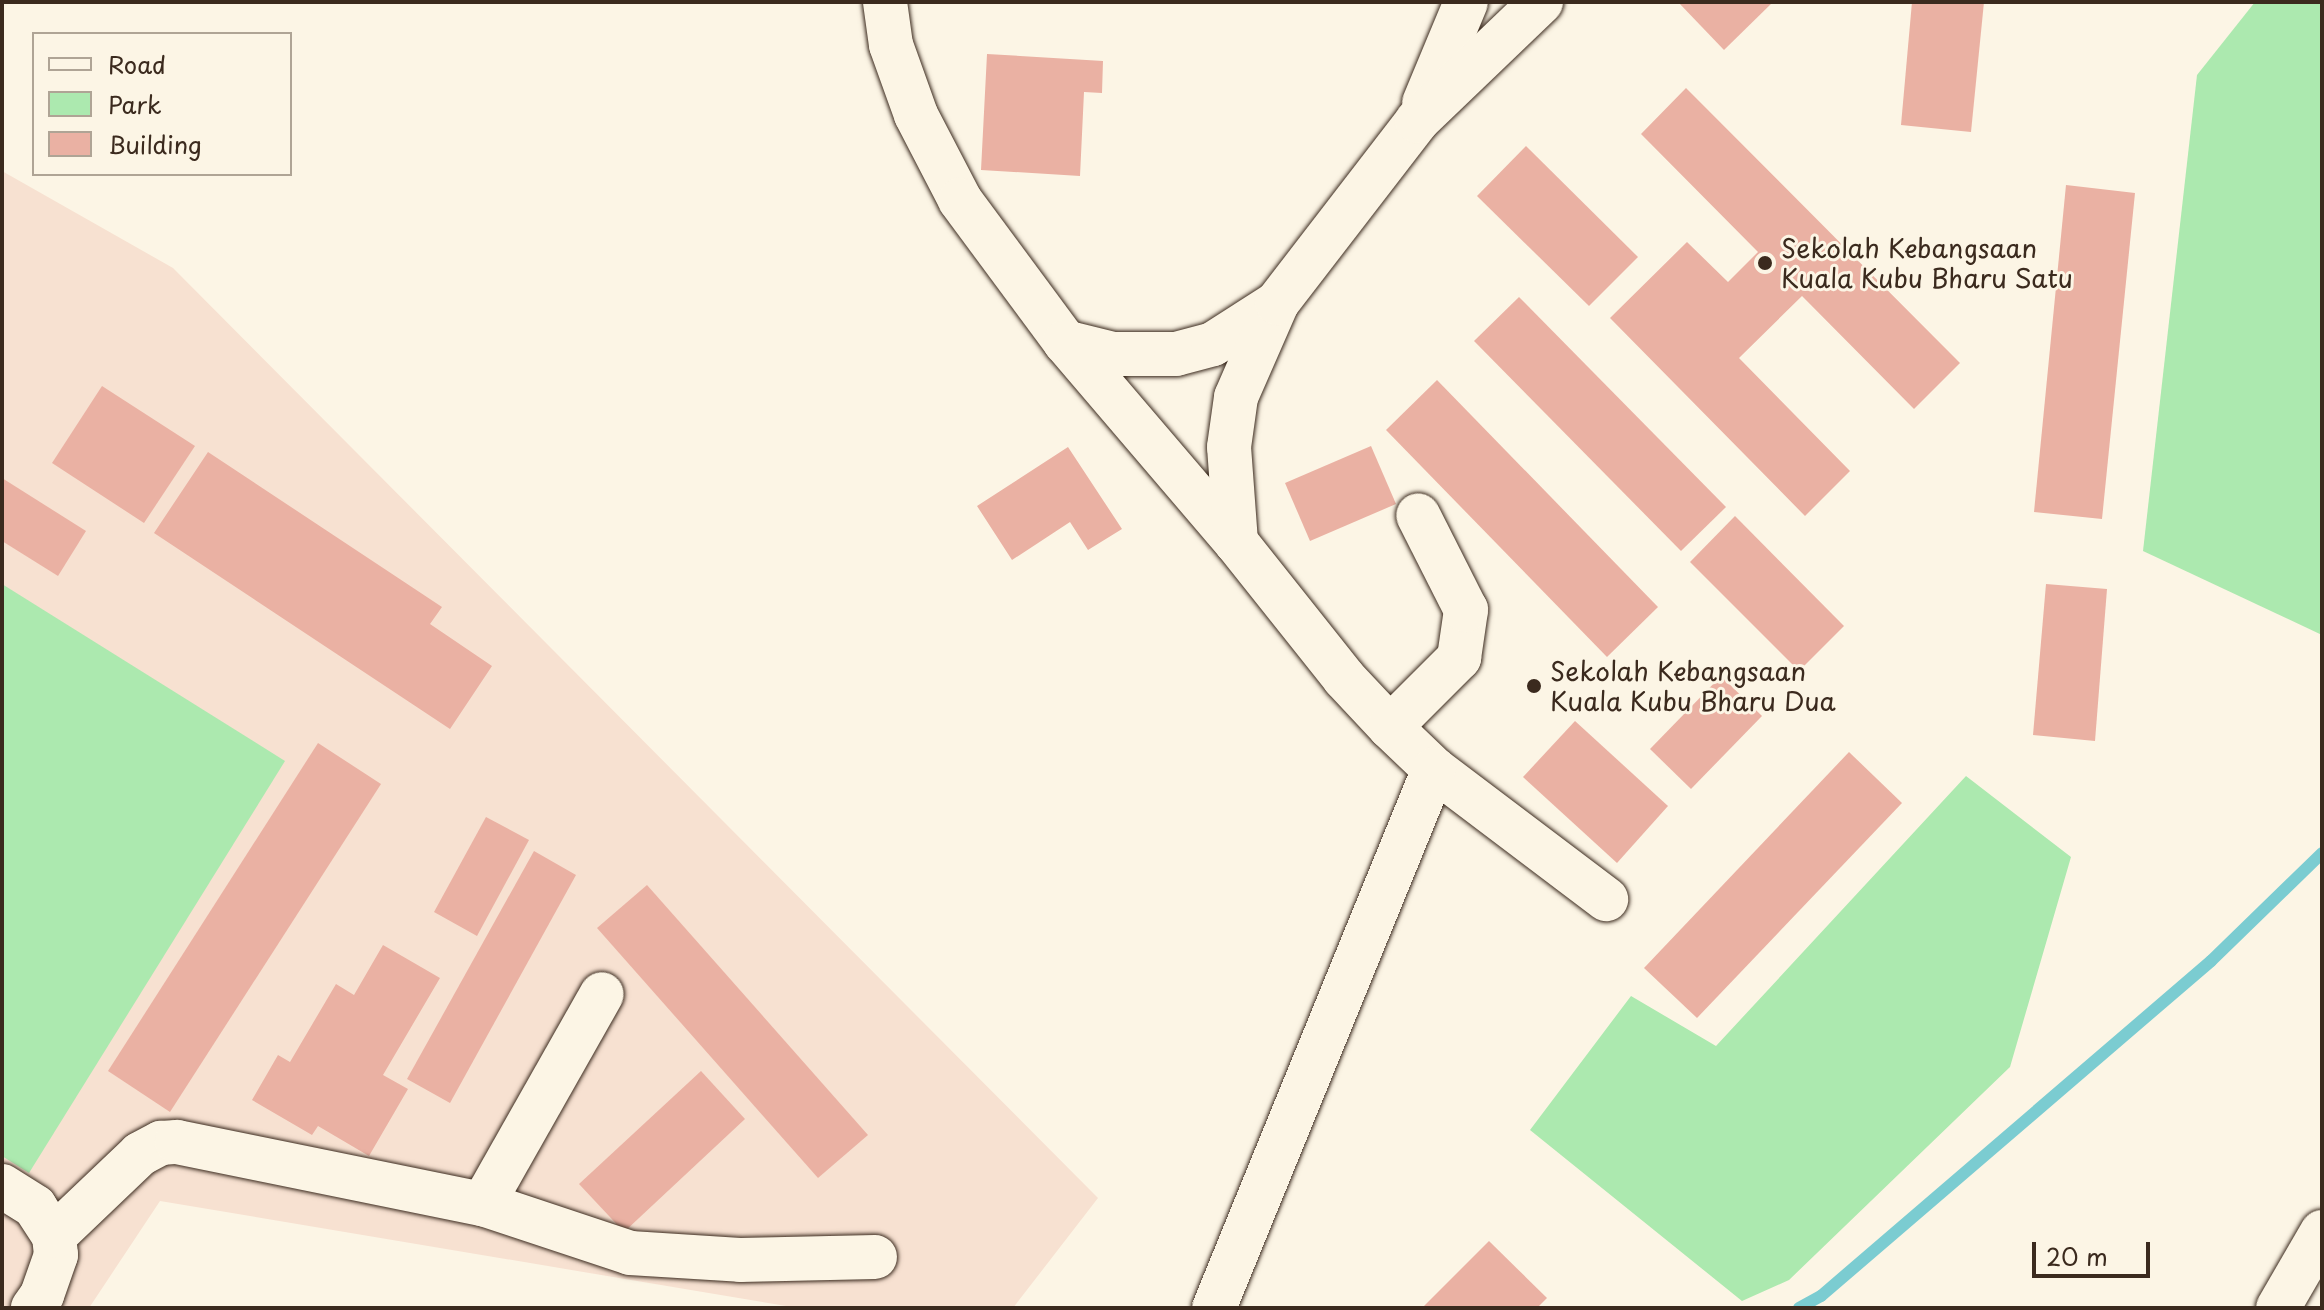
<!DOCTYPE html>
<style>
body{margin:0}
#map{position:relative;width:2324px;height:1310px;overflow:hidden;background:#fcf5e5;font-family:"Playpen Sans",sans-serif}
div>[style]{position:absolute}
.built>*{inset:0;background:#f7e1d1}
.green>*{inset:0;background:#ace9af}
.stream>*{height:12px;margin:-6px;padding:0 6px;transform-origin:6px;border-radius:6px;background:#7bccd1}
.building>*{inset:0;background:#eab1a3}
.roads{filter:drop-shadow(0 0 2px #3b2a1e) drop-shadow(0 0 2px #3b2a1e)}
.minor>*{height:44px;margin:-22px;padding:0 22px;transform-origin:22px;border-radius:22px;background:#fcf5e5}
.dots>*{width:22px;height:22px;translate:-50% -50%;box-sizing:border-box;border:4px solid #fcf5e5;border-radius:50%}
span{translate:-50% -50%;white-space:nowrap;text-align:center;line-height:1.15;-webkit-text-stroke:6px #fcf5e5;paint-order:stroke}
.poi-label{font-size:26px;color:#3b2a1e}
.left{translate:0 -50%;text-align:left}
.frame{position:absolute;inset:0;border:4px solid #3b2a1e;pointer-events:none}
.legend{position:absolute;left:32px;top:32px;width:260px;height:144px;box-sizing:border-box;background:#fcf5e5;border:2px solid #afa495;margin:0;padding:10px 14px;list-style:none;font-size:24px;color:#3b2a1e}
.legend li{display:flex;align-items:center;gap:16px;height:40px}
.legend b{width:40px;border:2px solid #afa495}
.scale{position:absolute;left:2032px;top:1242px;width:118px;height:36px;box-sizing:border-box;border:4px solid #3b2a1e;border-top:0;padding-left:10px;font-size:24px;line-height:28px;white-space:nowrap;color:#3b2a1e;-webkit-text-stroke:6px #fcf5e5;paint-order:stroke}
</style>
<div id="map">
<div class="built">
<i style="clip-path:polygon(2px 171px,173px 268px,1098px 1198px,1013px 1308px,798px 1308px,160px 1201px,89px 1308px,2px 1308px)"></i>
</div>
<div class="green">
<i style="clip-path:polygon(2255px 2px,2322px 2px,2322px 635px,2143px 551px,2197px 75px)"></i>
<i style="clip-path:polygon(2px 584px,285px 761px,29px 1173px,2px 1156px)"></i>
<i style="clip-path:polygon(1966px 776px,2071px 857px,2010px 1067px,1789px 1280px,1742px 1301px,1530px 1130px,1631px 996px,1716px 1046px)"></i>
</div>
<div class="stream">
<i style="left:1799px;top:1308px;width:25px;rotate:-29deg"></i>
<i style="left:1821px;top:1296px;width:514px;rotate:-40.66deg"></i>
<i style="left:2211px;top:961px;width:155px;rotate:-44.2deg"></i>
</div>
<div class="building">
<i style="clip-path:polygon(1678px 2px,1773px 2px,1724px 50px)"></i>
<i style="clip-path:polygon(1912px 2px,1984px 2px,1971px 132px,1901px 125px)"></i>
<i style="clip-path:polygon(987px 54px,1103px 61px,1102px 93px,1084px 92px,1080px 176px,981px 170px)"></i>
<i style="clip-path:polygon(1686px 88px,1960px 363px,1914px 409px,1802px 296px,1739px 358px,1850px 471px,1805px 516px,1610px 318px,1687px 242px,1728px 282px,1758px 252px,1641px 134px)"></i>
<i style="clip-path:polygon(1526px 146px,1638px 257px,1589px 306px,1477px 196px)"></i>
<i style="clip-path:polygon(2066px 185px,2135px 193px,2102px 519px,2034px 512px)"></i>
<i style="clip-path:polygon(1519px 297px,1726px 507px,1681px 551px,1474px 341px)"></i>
<i style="clip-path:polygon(1437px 380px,1658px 607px,1607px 657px,1386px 430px)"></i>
<i style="clip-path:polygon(102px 386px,195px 446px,144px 523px,52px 463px)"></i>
<i style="clip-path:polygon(1371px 446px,1396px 504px,1310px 541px,1285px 483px)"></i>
<i style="clip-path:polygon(1068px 447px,1122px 529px,1088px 550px,1070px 522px,1012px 560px,977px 506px)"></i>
<i style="clip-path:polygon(208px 452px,442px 607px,430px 624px,492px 666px,450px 729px,154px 533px)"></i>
<i style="clip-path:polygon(2px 478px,86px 531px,58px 576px,2px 541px)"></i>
<i style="clip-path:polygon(1735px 516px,1844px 626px,1799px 671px,1690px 562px)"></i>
<i style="clip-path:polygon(2046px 584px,2107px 589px,2095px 741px,2033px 735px)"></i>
<i style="clip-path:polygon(1721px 676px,1762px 716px,1691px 789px,1650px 749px)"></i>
<i style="clip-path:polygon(1575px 721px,1668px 806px,1617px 863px,1523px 777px)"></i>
<i style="clip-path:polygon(318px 743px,381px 784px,170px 1112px,108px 1071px)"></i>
<i style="clip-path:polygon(1849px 752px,1902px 803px,1697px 1018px,1644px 968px)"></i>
<i style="clip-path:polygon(486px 817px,529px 840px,477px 936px,434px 912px)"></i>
<i style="clip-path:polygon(534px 851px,576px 875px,450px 1103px,407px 1079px)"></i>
<i style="clip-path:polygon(647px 885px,868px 1135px,818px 1178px,597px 928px)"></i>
<i style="clip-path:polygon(383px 945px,440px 978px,383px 1075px,408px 1089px,369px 1156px,318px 1126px,312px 1135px,252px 1100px,278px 1055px,290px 1062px,336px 984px,354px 995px)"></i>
<i style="clip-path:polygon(701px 1071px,745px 1119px,624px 1232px,579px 1184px)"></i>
<i style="clip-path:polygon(1489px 1241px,1547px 1298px,1537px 1308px,1422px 1308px)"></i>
</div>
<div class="roads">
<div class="minor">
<i style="left:885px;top:2px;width:43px;rotate:82.1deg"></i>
<i style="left:891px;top:45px;width:74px;rotate:70.3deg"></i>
<i style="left:916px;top:115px;width:96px;rotate:62.6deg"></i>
<i style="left:960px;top:200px;width:177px;rotate:53.5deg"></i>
<i style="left:1065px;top:342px;width:263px;rotate:49.5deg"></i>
<i style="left:1236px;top:542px;width:174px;rotate:51.5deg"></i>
<i style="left:1344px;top:678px;width:67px;rotate:46.8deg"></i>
<i style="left:1390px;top:727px;width:61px;rotate:43.7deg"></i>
<i style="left:1434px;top:769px;width:216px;rotate:37.1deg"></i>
<i style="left:1424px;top:103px;width:109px;rotate:-67.4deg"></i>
<i style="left:1065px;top:342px;width:49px;rotate:14deg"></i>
<i style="left:1113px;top:354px;width:63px"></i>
<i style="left:1176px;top:354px;width:38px;rotate:-15deg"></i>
<i style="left:1213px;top:344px;width:76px;rotate:-32.6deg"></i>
<i style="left:1236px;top:542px;width:95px;rotate:-94.2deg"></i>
<i style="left:1229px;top:447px;width:50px;rotate:-82deg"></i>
<i style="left:1236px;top:397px;width:103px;rotate:-66.4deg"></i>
<i style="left:1277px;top:303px;width:230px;rotate:-52.4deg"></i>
<i style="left:1417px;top:121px;width:172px;rotate:-43.8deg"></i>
<i style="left:1390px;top:727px;width:98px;rotate:-45deg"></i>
<i style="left:1459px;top:658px;width:49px;rotate:-81.7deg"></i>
<i style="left:1466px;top:610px;width:106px;rotate:-116.8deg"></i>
<i style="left:2px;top:1186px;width:39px;rotate:32deg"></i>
<i style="left:35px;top:1207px;width:35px;rotate:57deg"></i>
<i style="left:54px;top:1236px;width:19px;rotate:84deg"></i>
<i style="left:56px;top:1255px;width:42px;rotate:109.3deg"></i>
<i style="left:42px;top:1295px;width:16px;rotate:125deg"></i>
<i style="left:483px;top:1204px;width:241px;rotate:-60.5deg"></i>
<i style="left:54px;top:1236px;width:119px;rotate:-43.6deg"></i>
<i style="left:140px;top:1154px;width:24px;rotate:-28deg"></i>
<i style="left:161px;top:1143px;width:16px;rotate:-4deg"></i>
<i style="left:177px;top:1142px;width:312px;rotate:11.5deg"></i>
<i style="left:483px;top:1204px;width:155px;rotate:18.4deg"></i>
<i style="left:630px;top:1253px;width:110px;rotate:3.6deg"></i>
<i style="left:740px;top:1260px;width:135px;rotate:-1.3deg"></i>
<i style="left:1214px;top:1308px;width:582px;rotate:-67.8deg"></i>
<i style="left:2278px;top:1308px;width:88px;rotate:-59.9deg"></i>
</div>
</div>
<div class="dots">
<i style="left:1765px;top:263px;background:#3b2a1e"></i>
<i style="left:1534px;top:686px;background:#3b2a1e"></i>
</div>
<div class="poi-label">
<span class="left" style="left:1781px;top:263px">Sekolah Kebangsaan<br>Kuala Kubu Bharu Satu</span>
<span class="left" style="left:1550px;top:686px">Sekolah Kebangsaan<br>Kuala Kubu Bharu Dua</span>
</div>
<div class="frame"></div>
<ul class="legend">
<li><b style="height:10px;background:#fcf5e5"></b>Road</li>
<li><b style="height:22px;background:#ace9af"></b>Park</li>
<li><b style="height:22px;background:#eab1a3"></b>Building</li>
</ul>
<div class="scale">20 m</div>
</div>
